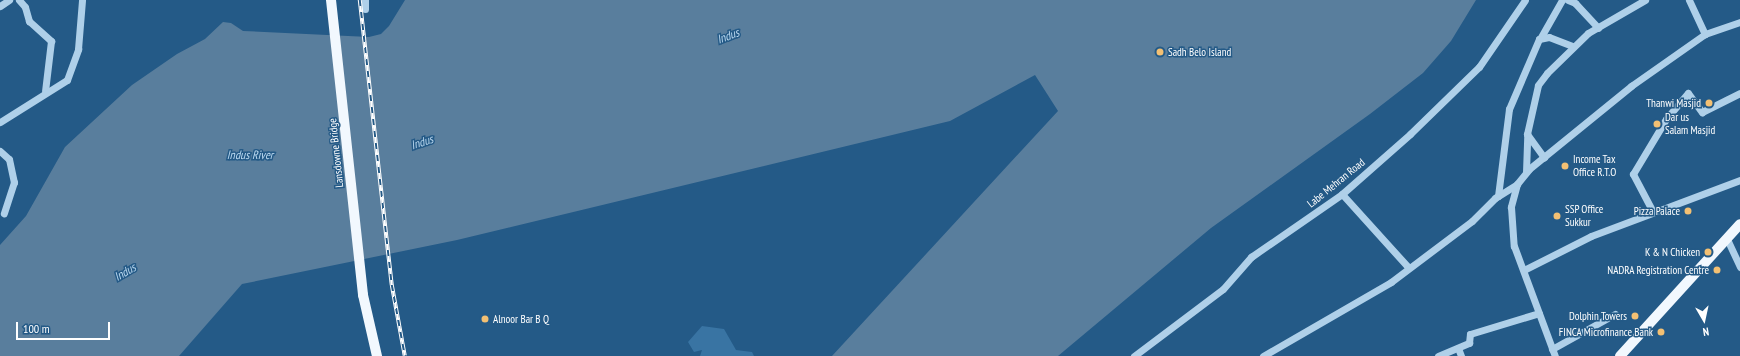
<!DOCTYPE html>
<style>
body{margin:0}
#map{position:relative;width:1740px;height:356px;overflow:hidden;background:#245a87;font-family:"PT Sans Narrow",sans-serif}
div>[style]{position:absolute}
.green>*{inset:0;background:#3974a3}
.water>*{inset:0;background:#597e9d}
.minor>*{height:7px;margin:-3.5px;padding:0 3.5px;transform-origin:3.5px;border-radius:3.5px;background:#afd0e9}
.major>*{height:10px;margin:-5px;padding:0 5px;transform-origin:5px;border-radius:5px;background:#f2f8fe}
.rail>*{height:3.5px;margin-top:-1.75px;transform-origin:0;background:repeating-linear-gradient(90deg,#245a87 0 6px,#fff 0 12px);box-sizing:border-box;border-block:1px solid #fff}
.dots>*{width:11px;height:11px;translate:-50% -50%;box-sizing:border-box;border:2px solid #245a87;border-radius:50%}
span{translate:-50% -50%;white-space:nowrap;text-align:center;line-height:1.15;-webkit-text-stroke:3px #245a87;paint-order:stroke}
.poi-label{font-size:11px;color:#fff}
.left{translate:0 -50%;text-align:left}
.right{translate:-100% -50%;text-align:right}
.street-label{font-size:11px;color:#fff}
.water-label{font-size:12px;color:#bbd9f0;font-style:italic}
.north{position:absolute;left:1684px;top:300px;width:40px;height:40px;-webkit-text-stroke:3px #245a87;paint-order:stroke;rotate:171deg;font-size:11px;font-weight:700;line-height:16px;text-align:center;color:#fff}
.north::after{content:'';display:block;margin:auto;width:14px;height:18px;background:#fff;clip-path:polygon(50% 0,100% 100%,50% 72%,0 100%)}
.scale{position:absolute;left:16px;top:322px;width:94px;height:18px;box-sizing:border-box;border:2px solid #fff;border-top:0;padding-left:5px;font-size:12px;line-height:14px;white-space:nowrap;color:#fff;-webkit-text-stroke:3px #245a87;paint-order:stroke}
</style>
<div id="map">
<div class="green">
<i style="clip-path:polygon(702px 326px,724px 329px,736px 350px,752px 352px,754px 356px,700px 356px,702px 350px,694px 352px,688px 342px)"></i>
</div>
<div class="water">
<i style="clip-path:polygon(405px 0,1476px 0,1451px 41px,1423px 73px,1370px 114px,1211px 228px,1058px 356px,832px 356px,1058px 111px,1035px 75px,950px 121px,457px 240px,242px 284px,179px 356px,0 356px,0 245px,26px 216px,65px 147px,132px 85px,177px 54px,205px 39px,223px 22px,231px 23px,243px 31px,369px 37px,381px 34px,389px 26px)"></i>
</div>
<div class="minor">
<i style="left:19px;top:0;width:9px;rotate:49deg"></i>
<i style="left:25px;top:7px;width:15px;rotate:74deg"></i>
<i style="left:29px;top:21px;width:30px;rotate:42deg"></i>
<i style="left:51px;top:41px;width:50px;rotate:96.8deg"></i>
<i style="left:365px;top:0;width:9px;rotate:90deg"></i>
<i style="left:1568px;top:0;width:8px;rotate:23deg"></i>
<i style="left:1575px;top:3px;width:34px;rotate:47deg"></i>
<i style="left:1689px;top:0;width:38px;rotate:65deg"></i>
<i style="left:0;top:6px;width:11px;rotate:-34deg"></i>
<i style="left:1541px;top:37px;width:43px;rotate:-60.4deg"></i>
<i style="left:0;top:122px;width:79px;rotate:-32.1deg"></i>
<i style="left:67px;top:80px;width:33px;rotate:-70deg"></i>
<i style="left:78px;top:49px;width:49px;rotate:-85.3deg"></i>
<i style="left:1527px;top:134px;width:29px;rotate:54deg"></i>
<i style="left:0;top:151px;width:12px;rotate:42deg"></i>
<i style="left:9px;top:159px;width:24px;rotate:78deg"></i>
<i style="left:14px;top:182px;width:33px;rotate:108deg"></i>
<i style="left:1526px;top:172px;width:38px;rotate:-88deg"></i>
<i style="left:1527px;top:134px;width:50px;rotate:-77.3deg"></i>
<i style="left:1538px;top:85px;width:15px;rotate:-53deg"></i>
<i style="left:1547px;top:73px;width:57px;rotate:-44.3deg"></i>
<i style="left:1588px;top:33px;width:66px;rotate:-30.1deg"></i>
<i style="left:1517px;top:184px;width:24px;rotate:105deg"></i>
<i style="left:1511px;top:207px;width:39px;rotate:86deg"></i>
<i style="left:1514px;top:246px;width:117px;rotate:69.6deg"></i>
<i style="left:1342px;top:194px;width:98px;rotate:47.9deg"></i>
<i style="left:1498px;top:196px;width:88px;rotate:-82.8deg"></i>
<i style="left:1509px;top:109px;width:76px;rotate:-66.8deg"></i>
<i style="left:1539px;top:39px;width:10px;rotate:-11deg"></i>
<i style="left:1549px;top:37px;width:25px;rotate:21deg"></i>
<i style="left:1653px;top:212px;width:43px;rotate:-117.8deg"></i>
<i style="left:1633px;top:174px;width:64px;rotate:-59deg"></i>
<i style="left:1666px;top:119px;width:34px;rotate:-50deg"></i>
<i style="left:1688px;top:93px;width:24px;rotate:54deg"></i>
<i style="left:1702px;top:112px;width:42px;rotate:-26.6deg"></i>
<i style="left:1727px;top:239px;width:31px;rotate:65deg"></i>
<i style="left:1524px;top:270px;width:75px;rotate:-26.9deg"></i>
<i style="left:1591px;top:236px;width:159px;rotate:-20.6deg"></i>
<i style="left:1458px;top:348px;width:9px;rotate:69deg"></i>
<i style="left:1552px;top:349px;width:72px;rotate:-29.1deg"></i>
<i style="left:1134px;top:356px;width:111px;rotate:-37deg"></i>
<i style="left:1223px;top:289px;width:43px;rotate:-48.8deg"></i>
<i style="left:1251px;top:257px;width:111px;rotate:-34.7deg"></i>
<i style="left:1342px;top:194px;width:91px;rotate:-41.4deg"></i>
<i style="left:1410px;top:134px;width:96px;rotate:-44.2deg"></i>
<i style="left:1479px;top:67px;width:81px;rotate:-55.5deg"></i>
<i style="left:1263px;top:356px;width:148px;rotate:-30deg"></i>
<i style="left:1391px;top:282px;width:101px;rotate:-37deg"></i>
<i style="left:1472px;top:221px;width:33px;rotate:-45deg"></i>
<i style="left:1495px;top:198px;width:26px;rotate:-32deg"></i>
<i style="left:1517px;top:184px;width:19px;rotate:-51deg"></i>
<i style="left:1529px;top:169px;width:132px;rotate:-39.1deg"></i>
<i style="left:1631px;top:86px;width:90px;rotate:-35.1deg"></i>
<i style="left:1705px;top:34px;width:37px;rotate:-19deg"></i>
<i style="left:1438px;top:356px;width:34px;rotate:-23deg"></i>
<i style="left:1469px;top:343px;width:9px;rotate:-84deg"></i>
<i style="left:1470px;top:334px;width:72px;rotate:-16.9deg"></i>
</div>
<div class="major">
<i style="left:331px;top:0;width:297px;rotate:83.8deg"></i>
<i style="left:363px;top:295px;width:63px;rotate:77.1deg"></i>
<i style="left:1620px;top:356px;width:178px;rotate:-47.7deg"></i>
</div>
<div class="rail">
<i style="left:360px;top:0;width:287px;rotate:83.6deg"></i>
<i style="left:392px;top:285px;width:72px;rotate:79.6deg"></i>
</div>
<div class="dots">
<i style="left:1160px;top:52px;background:#f3c073"></i>
<i style="left:1709px;top:103px;background:#f3c073"></i>
<i style="left:1657px;top:124px;background:#f3c073"></i>
<i style="left:1565px;top:166px;background:#f3c073"></i>
<i style="left:1688px;top:211px;background:#f3c073"></i>
<i style="left:1557px;top:216px;background:#f3c073"></i>
<i style="left:1708px;top:252px;background:#f3c073"></i>
<i style="left:1717px;top:270px;background:#f3c073"></i>
<i style="left:1635px;top:316px;background:#f3c073"></i>
<i style="left:485px;top:319px;background:#f3c073"></i>
<i style="left:1661px;top:332px;background:#f3c073"></i>
</div>
<div class="poi-label">
<span class="left" style="left:1168px;top:52px">Sadh Belo Island</span>
<span class="right" style="left:1701px;top:103px">Thanwi Masjid</span>
<span class="left" style="left:1665px;top:124px">Dar us<br>Salam Masjid</span>
<span class="left" style="left:1573px;top:166px">Income Tax<br>Office R.T.O</span>
<span class="left" style="left:1565px;top:216px">SSP Office<br>Sukkur</span>
<span class="right" style="left:1680px;top:211px">Pizza Palace</span>
<span class="right" style="left:1700px;top:252px">K &amp; N Chicken</span>
<span class="right" style="left:1709px;top:270px">NADRA Registration Centre</span>
<span class="right" style="left:1627px;top:316px">Dolphin Towers</span>
<span class="left" style="left:493px;top:319px">Alnoor Bar B Q</span>
<span class="right" style="left:1653px;top:332px">FINCA Microfinance Bank</span>
</div>
<div class="street-label">
<span style="left:336px;top:153px;rotate:-96deg">Lansdowne Bridge</span>
<span style="left:1336px;top:183px;rotate:-39deg">Labe Mehran Road</span>
</div>
<div class="water-label">
<span style="left:728px;top:36px;rotate:-21deg">Indus</span>
<span style="left:422px;top:142px;rotate:-18deg">Indus</span>
<span style="left:250px;top:155px">Indus River</span>
<span style="left:125px;top:272px;rotate:-30deg">Indus</span>
</div>
<div class="north">N</div>
<div class="scale">100 m</div>
</div>
